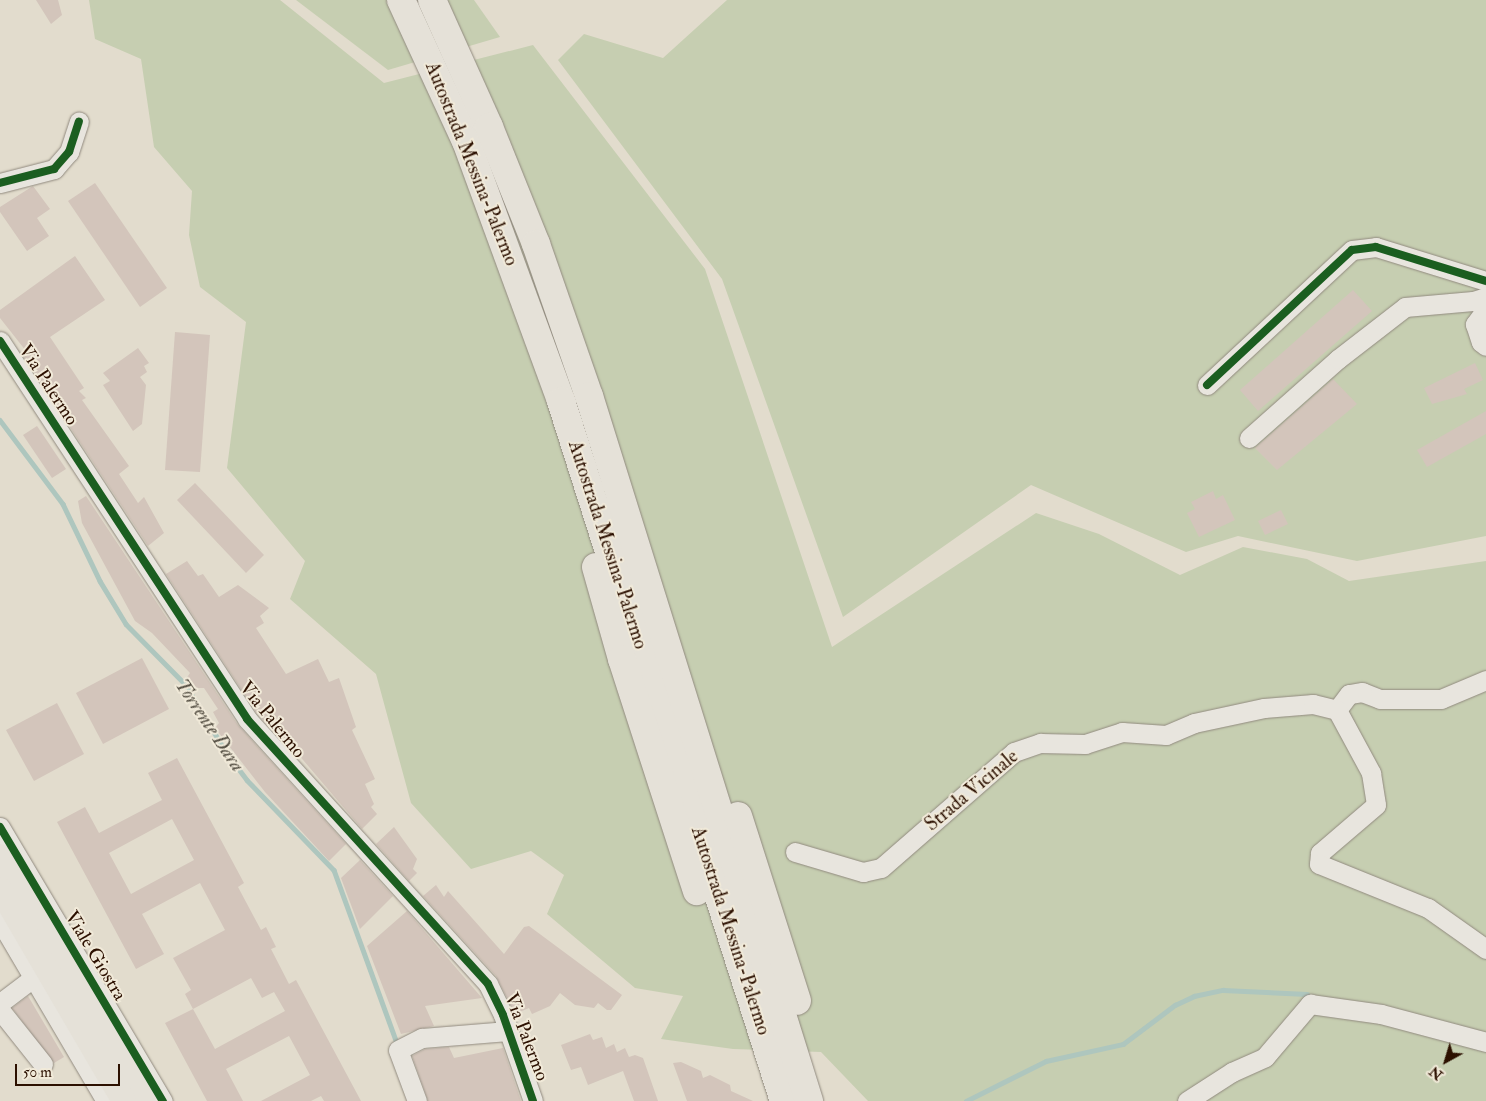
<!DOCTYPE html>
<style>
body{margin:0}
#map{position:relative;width:1486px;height:1101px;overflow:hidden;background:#e2dccd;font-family:"IM FELL Double Pica",serif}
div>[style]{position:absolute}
.green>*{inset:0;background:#c6ceb1}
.stream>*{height:4.5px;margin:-2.25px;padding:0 2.25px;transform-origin:2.25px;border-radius:2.25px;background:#aec6be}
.building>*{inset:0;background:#d3c5bb}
.roads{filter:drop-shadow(0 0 1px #918a7f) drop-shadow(0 0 1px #918a7f)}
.minor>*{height:19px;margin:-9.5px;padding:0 9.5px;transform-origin:9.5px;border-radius:9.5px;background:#e8e5de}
.major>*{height:24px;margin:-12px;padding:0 12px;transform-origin:12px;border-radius:12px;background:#e5e1d8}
.highway>*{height:28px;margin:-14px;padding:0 14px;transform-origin:14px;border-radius:14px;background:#e5e1d8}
.cycleway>*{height:8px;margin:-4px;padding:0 4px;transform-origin:4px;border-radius:4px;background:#1b5e20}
span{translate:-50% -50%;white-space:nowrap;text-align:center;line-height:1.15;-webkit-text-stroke:4px #f1ead9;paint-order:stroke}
.street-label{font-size:19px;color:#2c1000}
.water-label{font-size:20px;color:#524c40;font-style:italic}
.north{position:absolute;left:1421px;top:1036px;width:50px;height:50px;-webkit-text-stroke:4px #f1ead9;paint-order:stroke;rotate:219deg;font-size:14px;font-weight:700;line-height:20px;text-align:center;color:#2c1000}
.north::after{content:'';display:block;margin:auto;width:18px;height:22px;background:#2c1000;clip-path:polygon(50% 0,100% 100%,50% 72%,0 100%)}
.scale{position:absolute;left:15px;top:1064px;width:105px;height:22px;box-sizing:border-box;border:2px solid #2c1000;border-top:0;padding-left:6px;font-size:15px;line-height:18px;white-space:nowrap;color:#2c1000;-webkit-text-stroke:4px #f1ead9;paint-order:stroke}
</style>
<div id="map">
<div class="green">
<i style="clip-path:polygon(89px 0,280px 0,384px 83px,533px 45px,705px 269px,832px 647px,1036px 513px,1099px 534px,1180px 575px,1243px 547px,1307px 559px,1349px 581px,1486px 561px,1486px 1101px,868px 1101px,821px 1052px,733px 1049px,661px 1039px,683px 996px,635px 988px,547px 914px,564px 875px,531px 851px,471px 869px,411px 803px,376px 674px,290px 599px,305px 561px,227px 468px,246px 322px,200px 287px,189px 235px,192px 191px,154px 147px,141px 59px,95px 39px)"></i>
<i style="clip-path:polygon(296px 0,474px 0,500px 37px,388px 70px)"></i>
<i style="clip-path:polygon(727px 0,1486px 0,1486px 536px,1357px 561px,1238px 536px,1186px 552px,1031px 485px,843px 617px,722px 279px,558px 60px,584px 34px,663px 58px)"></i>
</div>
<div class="stream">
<i style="left:0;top:420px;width:105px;rotate:53.1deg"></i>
<i style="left:63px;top:504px;width:85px;rotate:64.3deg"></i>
<i style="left:100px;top:581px;width:50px;rotate:58.8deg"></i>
<i style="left:126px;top:624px;width:86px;rotate:45.5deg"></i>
<i style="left:186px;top:685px;width:78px;rotate:59.2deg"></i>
<i style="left:226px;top:752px;width:35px;rotate:53deg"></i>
<i style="left:247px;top:780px;width:125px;rotate:46deg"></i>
<i style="left:334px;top:870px;width:181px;rotate:70deg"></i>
<i style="left:966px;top:1101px;width:89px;rotate:-26.6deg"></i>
<i style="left:1046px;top:1061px;width:79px;rotate:-12.4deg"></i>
<i style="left:1123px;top:1044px;width:65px;rotate:-36.9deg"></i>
<i style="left:1175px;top:1005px;width:21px;rotate:-25deg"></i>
<i style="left:1194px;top:996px;width:30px;rotate:-12deg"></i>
<i style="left:1223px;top:990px;width:84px;rotate:2.7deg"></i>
</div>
<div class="building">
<i style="clip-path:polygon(36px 0,58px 0,62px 15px,51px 24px)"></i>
<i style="clip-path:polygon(95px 183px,167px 288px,140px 307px,68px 201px)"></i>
<i style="clip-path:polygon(33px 186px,50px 209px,37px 218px,49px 236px,27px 251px,0 212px,0 207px)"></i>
<i style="clip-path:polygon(75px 256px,105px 300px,50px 337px,84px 388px,79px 391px,86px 398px,82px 400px,129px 466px,119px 474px,138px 503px,144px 497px,164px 533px,148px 546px,22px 354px,26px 351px,0 318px,0 310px)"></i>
<i style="clip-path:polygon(1353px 290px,1372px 311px,1258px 411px,1240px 390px)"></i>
<i style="clip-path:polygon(175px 332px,210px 335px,200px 472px,165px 470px)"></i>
<i style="clip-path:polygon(138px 348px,149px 363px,144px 366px,147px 372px,140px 377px,146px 385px,142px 424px,133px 431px,103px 385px,110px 381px,103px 373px)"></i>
<i style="clip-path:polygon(1475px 363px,1483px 380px,1464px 389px,1467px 394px,1432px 404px,1424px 388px)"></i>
<i style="clip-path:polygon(1333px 379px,1357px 404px,1277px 470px,1255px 448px)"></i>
<i style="clip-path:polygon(1486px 411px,1486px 434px,1427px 467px,1417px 450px)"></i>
<i style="clip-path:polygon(37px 426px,66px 469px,52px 478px,23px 435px)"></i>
<i style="clip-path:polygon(195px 483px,264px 555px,246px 573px,177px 500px)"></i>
<i style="clip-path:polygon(1213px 491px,1216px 499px,1223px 495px,1235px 520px,1199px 537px,1187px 513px,1195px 509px,1191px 502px)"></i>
<i style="clip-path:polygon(86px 496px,238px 725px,346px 844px,329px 861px,265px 792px,215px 728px,219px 723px,213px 712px,218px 709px,204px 688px,197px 688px,186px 679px,190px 673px,152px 633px,135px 621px,82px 523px,78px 501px)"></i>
<i style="clip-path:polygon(1281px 510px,1288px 524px,1265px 535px,1258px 521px)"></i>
<i style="clip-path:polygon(187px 561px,198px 576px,203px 574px,219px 597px,238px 585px,269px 608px,260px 616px,264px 623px,256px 628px,286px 674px,318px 659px,329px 682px,339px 678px,356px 727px,352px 730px,375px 779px,365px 784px,374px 804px,371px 807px,377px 814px,362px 829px,274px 726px,271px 729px,256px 712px,166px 574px)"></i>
<i style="clip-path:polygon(142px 658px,169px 709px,103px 744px,76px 693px)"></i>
<i style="clip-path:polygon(57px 703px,84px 754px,34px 781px,6px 730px)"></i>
<i style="clip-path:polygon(evenodd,177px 758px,244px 883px,238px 887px,261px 930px,266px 927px,276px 947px,271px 949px,289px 984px,296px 980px,361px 1101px,324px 1101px,321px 1096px,311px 1101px,261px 1101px,310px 1075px,289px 1036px,226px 1069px,243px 1101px,207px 1101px,165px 1023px,193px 1009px,185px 994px,191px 990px,173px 958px,225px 930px,200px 883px,142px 914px,164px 954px,136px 969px,57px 822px,85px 807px,99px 833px,162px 800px,148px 773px,177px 758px,172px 819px,194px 860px,131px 894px,109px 853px,172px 819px,177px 758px,251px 978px,262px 998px,274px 992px,285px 1011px,215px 1049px,193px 1009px,251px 978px)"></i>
<i style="clip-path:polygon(394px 827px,417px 859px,413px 869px,417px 873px,409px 881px,376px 844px)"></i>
<i style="clip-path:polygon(360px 860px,393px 896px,360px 929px,341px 878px)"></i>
<i style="clip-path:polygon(436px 885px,444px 897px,448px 891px,504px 954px,524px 927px,529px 926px,622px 995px,611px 1010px,607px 1010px,598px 1003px,594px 1008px,575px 1005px,560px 993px,550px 1006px,532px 1014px,529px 1008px,515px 1014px,496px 976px,423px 896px)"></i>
<i style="clip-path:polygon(407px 911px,482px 998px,425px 1006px,434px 1026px,401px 1034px,367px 946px)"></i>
<i style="clip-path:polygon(28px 996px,64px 1057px,54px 1063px,12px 1008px)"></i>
<i style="clip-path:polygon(590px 1034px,593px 1040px,602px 1037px,606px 1048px,614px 1044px,617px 1052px,625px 1048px,629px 1057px,635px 1055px,643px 1058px,658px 1101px,634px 1101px,623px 1071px,588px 1085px,581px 1067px,571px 1070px,561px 1045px)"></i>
<i style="clip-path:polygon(449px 1047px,454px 1058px,503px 1048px,521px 1101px,428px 1101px,412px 1056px,425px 1049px)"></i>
<i style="clip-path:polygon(681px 1062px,701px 1071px,703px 1078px,710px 1075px,730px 1085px,731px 1091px,753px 1101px,687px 1101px,673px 1063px)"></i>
</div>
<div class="roads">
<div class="minor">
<i style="left:0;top:183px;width:56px;rotate:-14.5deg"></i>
<i style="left:54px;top:169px;width:23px;rotate:-49deg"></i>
<i style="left:69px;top:152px;width:32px;rotate:-72deg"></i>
<i style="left:1486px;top:309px;width:19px;rotate:126deg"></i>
<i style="left:1475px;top:324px;width:19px;rotate:72deg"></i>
<i style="left:1481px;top:342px;width:6px;rotate:39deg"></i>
<i style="left:0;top:341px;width:452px;rotate:56.8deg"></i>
<i style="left:247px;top:719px;width:358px;rotate:47.7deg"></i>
<i style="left:488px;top:984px;width:34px;rotate:64deg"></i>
<i style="left:503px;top:1015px;width:91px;rotate:70.8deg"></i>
<i style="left:1207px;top:385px;width:198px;rotate:-43deg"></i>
<i style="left:1352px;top:250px;width:24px;rotate:-7deg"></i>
<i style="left:1376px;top:247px;width:115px;rotate:17.2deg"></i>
<i style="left:1249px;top:438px;width:119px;rotate:-41.6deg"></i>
<i style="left:1338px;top:359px;width:85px;rotate:-37.8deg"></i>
<i style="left:1405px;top:307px;width:68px;rotate:-5deg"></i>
<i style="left:1473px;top:301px;width:14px;rotate:-17deg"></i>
<i style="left:1486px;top:680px;width:49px;rotate:157.1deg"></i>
<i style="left:1441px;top:699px;width:61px;rotate:180deg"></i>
<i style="left:1380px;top:699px;width:19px;rotate:-159deg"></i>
<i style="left:1362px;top:692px;width:13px;rotate:171deg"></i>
<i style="left:1349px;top:694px;width:20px;rotate:127deg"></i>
<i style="left:1337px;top:710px;width:72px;rotate:61.6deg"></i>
<i style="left:1371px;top:773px;width:32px;rotate:81deg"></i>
<i style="left:1376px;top:805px;width:74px;rotate:139.4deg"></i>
<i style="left:1320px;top:853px;width:11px;rotate:95deg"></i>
<i style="left:1319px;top:864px;width:118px;rotate:22deg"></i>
<i style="left:1428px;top:908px;width:71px;rotate:35.3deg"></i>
<i style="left:0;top:827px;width:319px;rotate:59.3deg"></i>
<i style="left:795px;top:852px;width:71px;rotate:16.4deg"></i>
<i style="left:863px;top:872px;width:18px;rotate:-13deg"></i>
<i style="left:881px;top:868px;width:176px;rotate:-41.1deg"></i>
<i style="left:1014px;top:752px;width:28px;rotate:-19deg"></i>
<i style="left:1040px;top:743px;width:45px;rotate:1.3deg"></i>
<i style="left:1085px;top:744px;width:39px;rotate:-18deg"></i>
<i style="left:1122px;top:732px;width:44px;rotate:3.9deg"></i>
<i style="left:1166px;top:735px;width:30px;rotate:-23deg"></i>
<i style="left:1194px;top:723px;width:72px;rotate:-12.1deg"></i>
<i style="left:1264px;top:708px;width:49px;rotate:-4.7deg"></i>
<i style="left:1313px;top:704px;width:25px;rotate:14deg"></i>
<i style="left:0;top:921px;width:209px;rotate:59.5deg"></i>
<i style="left:0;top:1003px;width:41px;rotate:-37.1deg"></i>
<i style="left:0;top:1010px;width:69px;rotate:51.5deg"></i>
<i style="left:417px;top:1101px;width:54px;rotate:-110.4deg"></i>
<i style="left:398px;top:1050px;width:27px;rotate:-27deg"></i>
<i style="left:422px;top:1038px;width:86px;rotate:-4.7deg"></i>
<i style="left:1187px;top:1101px;width:54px;rotate:-32.8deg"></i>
<i style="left:1232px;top:1072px;width:36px;rotate:-24deg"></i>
<i style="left:1265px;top:1057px;width:70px;rotate:-49.7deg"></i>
<i style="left:1310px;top:1004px;width:72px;rotate:8deg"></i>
<i style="left:1381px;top:1014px;width:109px;rotate:14.9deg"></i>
</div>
<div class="major">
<i style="left:0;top:856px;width:284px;rotate:59.6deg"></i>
<i style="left:0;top:889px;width:246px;rotate:59.7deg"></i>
</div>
<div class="highway">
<i style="left:401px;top:0;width:155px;rotate:65.3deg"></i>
<i style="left:466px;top:141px;width:277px;rotate:69.9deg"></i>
<i style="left:561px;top:401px;width:735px;rotate:72.33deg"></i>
<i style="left:432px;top:0;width:139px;rotate:65.8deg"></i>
<i style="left:489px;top:127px;width:126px;rotate:68.1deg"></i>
<i style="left:536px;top:244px;width:161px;rotate:70.8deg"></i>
<i style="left:589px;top:396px;width:739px;rotate:72.67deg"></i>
<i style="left:596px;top:567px;width:96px;rotate:74.2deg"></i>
<i style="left:622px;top:659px;width:244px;rotate:72.1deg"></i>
<i style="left:738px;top:816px;width:194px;rotate:72.3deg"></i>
</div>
</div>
<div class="cycleway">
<i style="left:0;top:183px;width:56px;rotate:-14.5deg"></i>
<i style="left:54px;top:169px;width:23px;rotate:-49deg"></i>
<i style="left:69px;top:152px;width:32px;rotate:-72deg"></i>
<i style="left:0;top:341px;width:452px;rotate:56.8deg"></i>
<i style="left:247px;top:719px;width:358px;rotate:47.7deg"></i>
<i style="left:488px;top:984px;width:34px;rotate:64deg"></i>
<i style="left:503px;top:1015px;width:91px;rotate:70.8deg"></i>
<i style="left:1207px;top:385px;width:198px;rotate:-43deg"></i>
<i style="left:1352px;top:250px;width:24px;rotate:-7deg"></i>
<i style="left:1376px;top:247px;width:115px;rotate:17.2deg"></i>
<i style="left:0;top:827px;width:319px;rotate:59.3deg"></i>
</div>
<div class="street-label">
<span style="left:471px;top:164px;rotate:68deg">Autostrada Messina-Palermo</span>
<span style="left:48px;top:385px;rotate:57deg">Via Palermo</span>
<span style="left:607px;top:545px;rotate:72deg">Autostrada Messina-Palermo</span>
<span style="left:272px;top:720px;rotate:51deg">Via Palermo</span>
<span style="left:972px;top:791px;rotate:-40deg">Strada Vicinale</span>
<span style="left:730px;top:931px;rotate:72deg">Autostrada Messina-Palermo</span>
<span style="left:95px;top:956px;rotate:59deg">Viale Giostra</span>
<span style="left:526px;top:1037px;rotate:69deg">Via Palermo</span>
</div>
<div class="water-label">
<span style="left:210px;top:725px;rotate:56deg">Torrente Dara</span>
</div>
<div class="north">N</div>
<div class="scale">50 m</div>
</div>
